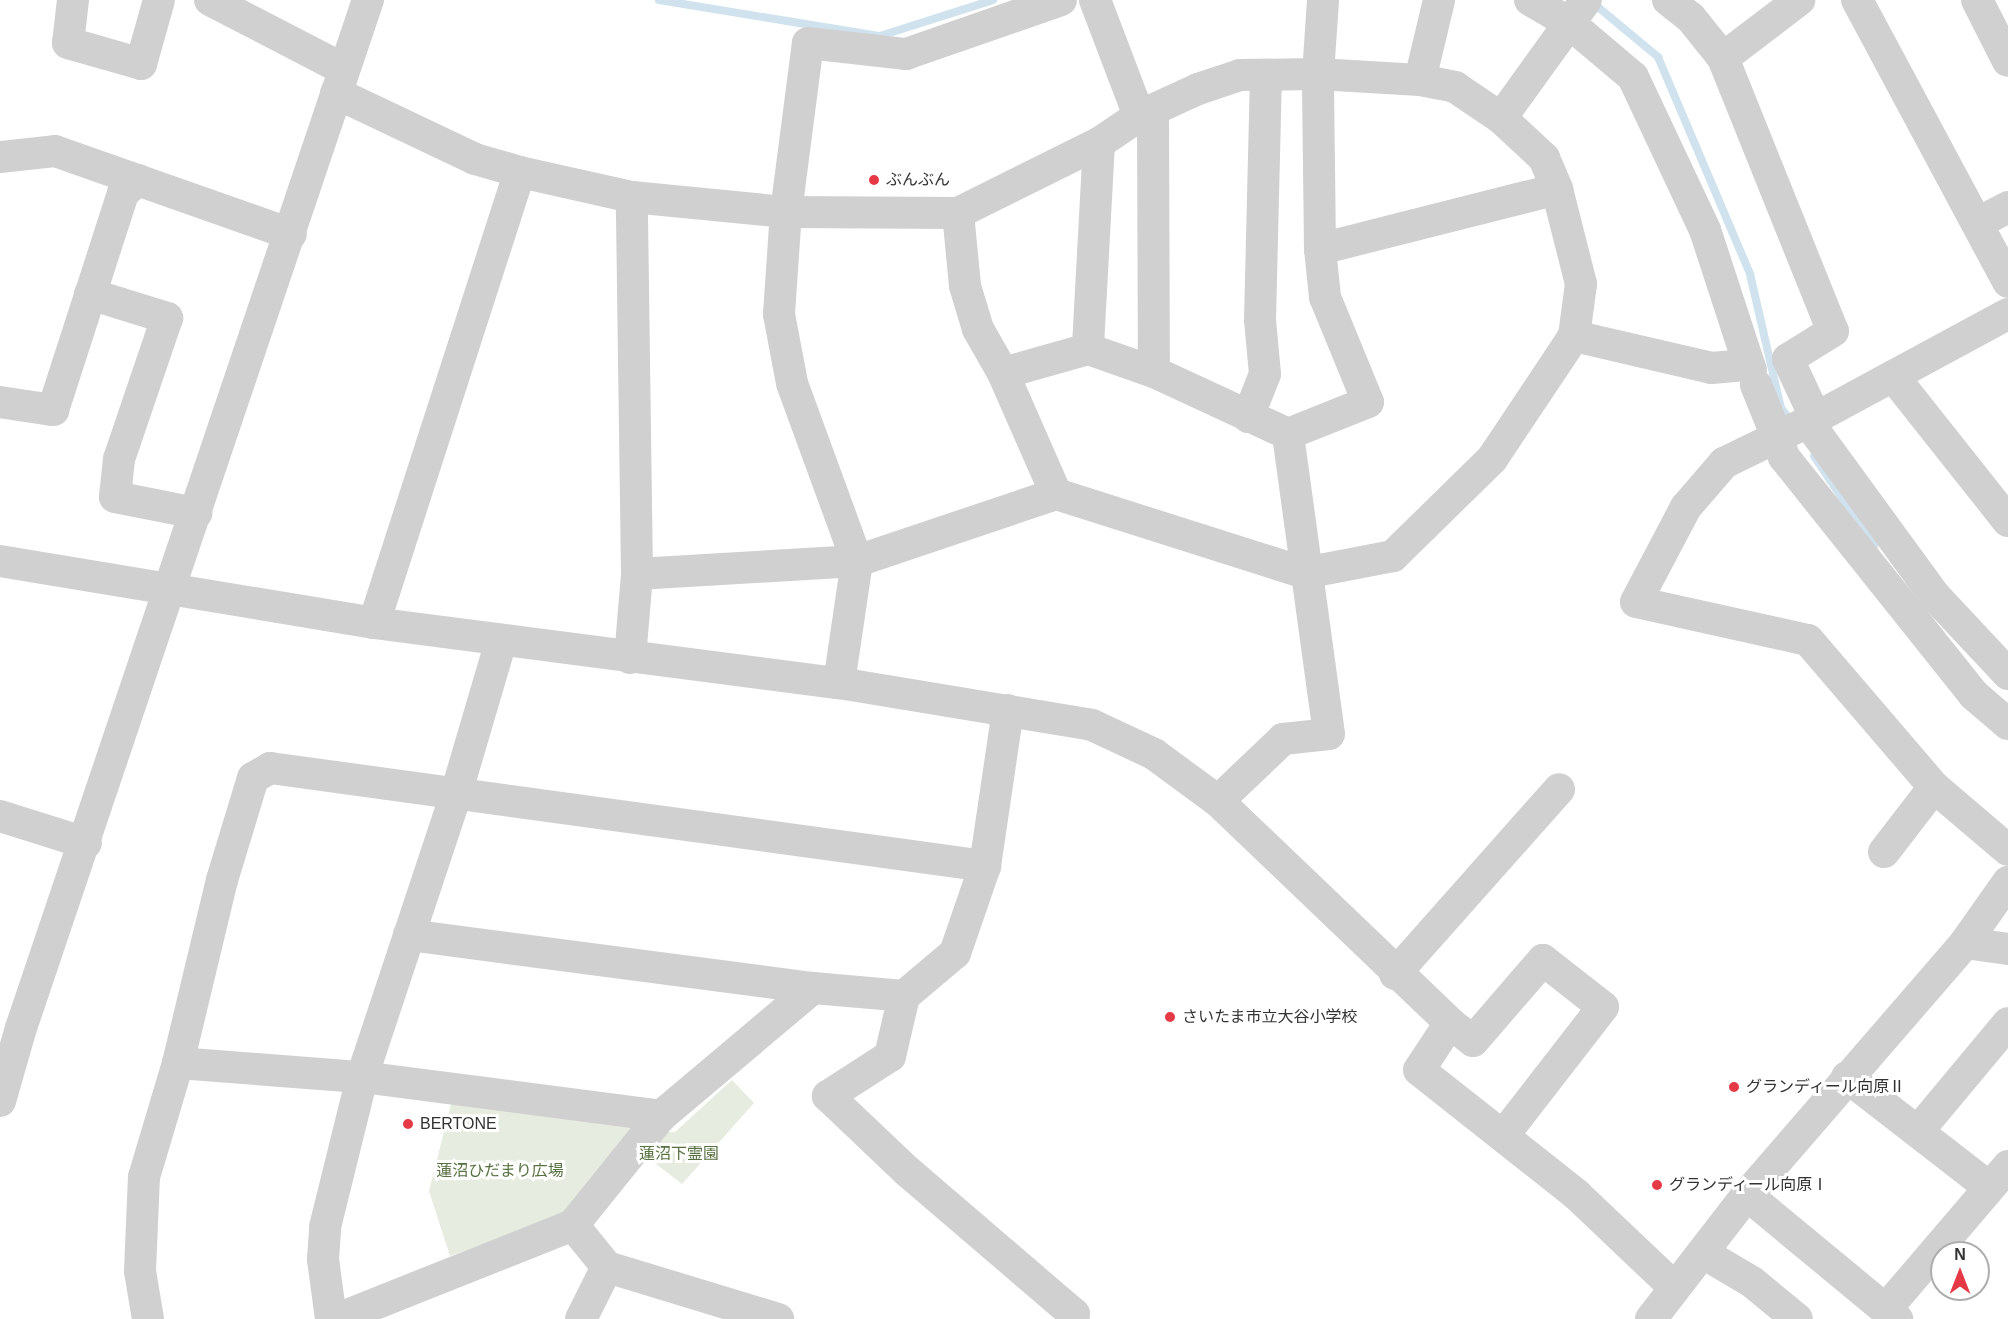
<!DOCTYPE html>
<meta charset="utf-8">
<style>
body{margin:0}
#map{position:relative;width:2008px;height:1319px;overflow:hidden;background:#fff;font-family:Helvetica,"Noto Sans JP",sans-serif}
div>[style]{position:absolute}
.green>*{inset:0;background:#e6ecdf}
.stream>*{height:8px;margin:-4px;padding:0 4px;transform-origin:4px;border-radius:4px;background:#cfe2ee}
.minor>*{height:32px;margin:-16px;padding:0 16px;transform-origin:16px;border-radius:16px;background:#d0d0d0}
.dots>*{width:16px;height:16px;translate:-50% -50%;box-sizing:border-box;border:3px solid #fff;border-radius:50%}
span{translate:-50% -50%;white-space:nowrap;text-align:center;line-height:1.15;-webkit-text-stroke:6px #fff;paint-order:stroke}
.poi-label{font-size:16px;color:#333}
.left{translate:0 -50%;text-align:left}
.park-label{font-size:16px;color:#56703f}
.north{position:absolute;left:1930px;top:1241px;width:60px;height:60px;box-sizing:border-box;background:#fff;border:2px solid #adadad;border-radius:50%;rotate:0deg;font-size:16px;font-weight:700;line-height:24px;text-align:center;color:#333}
.north::after{content:'';display:block;margin:auto;width:21px;height:27px;background:#e63946;clip-path:polygon(50% 0,100% 100%,50% 72%,0 100%)}
</style>
<div id="map">
<div class="green">
<i style="clip-path:polygon(732px 1080px,754px 1103px,682px 1184px,647px 1157px,668px 1132px,675px 1132px)"></i>
<i style="clip-path:polygon(452px 1100px,638px 1126px,579px 1212px,450px 1256px,429px 1191px)"></i>
</div>
<div class="stream">
<i style="left:659px;top:0;width:224px;rotate:9.3deg"></i>
<i style="left:880px;top:36px;width:119px;rotate:-17.7deg"></i>
<i style="left:1593px;top:3px;width:85px;rotate:39.7deg"></i>
<i style="left:1658px;top:57px;width:236px;rotate:67deg"></i>
<i style="left:1750px;top:274px;width:138px;rotate:77deg"></i>
<i style="left:1781px;top:408px;width:16px;rotate:52deg"></i>
<i style="left:1814px;top:456px;width:108px;rotate:56.3deg"></i>
</div>
<div class="minor">
<i style="left:73px;top:0;width:43px;rotate:96.6deg"></i>
<i style="left:68px;top:43px;width:76px;rotate:16deg"></i>
<i style="left:141px;top:64px;width:66px;rotate:-74.3deg"></i>
<i style="left:210px;top:0;width:150px;rotate:27.4deg"></i>
<i style="left:1095px;top:0;width:124px;rotate:69.2deg"></i>
<i style="left:1530px;top:0;width:44px;rotate:30.1deg"></i>
<i style="left:1568px;top:22px;width:85px;rotate:40.2deg"></i>
<i style="left:1633px;top:77px;width:169px;rotate:64.8deg"></i>
<i style="left:1705px;top:230px;width:142px;rotate:71.9deg"></i>
<i style="left:1668px;top:0;width:29px;rotate:38deg"></i>
<i style="left:1691px;top:18px;width:51px;rotate:51.3deg"></i>
<i style="left:1723px;top:58px;width:294px;rotate:68.1deg"></i>
<i style="left:1833px;top:331px;width:53px;rotate:148.1deg"></i>
<i style="left:1788px;top:359px;width:64px;rotate:65deg"></i>
<i style="left:1857px;top:0;width:320px;rotate:61.8deg"></i>
<i style="left:1977px;top:0;width:68px;rotate:63.1deg"></i>
<i style="left:1723px;top:58px;width:96px;rotate:-37.3deg"></i>
<i style="left:1420px;top:80px;width:82px;rotate:-76.6deg"></i>
<i style="left:336px;top:93px;width:154px;rotate:25.4deg"></i>
<i style="left:475px;top:159px;width:47px;rotate:16.1deg"></i>
<i style="left:520px;top:172px;width:115px;rotate:12.6deg"></i>
<i style="left:632px;top:197px;width:155px;rotate:5.6deg"></i>
<i style="left:786px;top:212px;width:172px;rotate:0.3deg"></i>
<i style="left:958px;top:213px;width:157px;rotate:-26.4deg"></i>
<i style="left:1099px;top:143px;width:48px;rotate:-34deg"></i>
<i style="left:1139px;top:116px;width:65px;rotate:-24.6deg"></i>
<i style="left:1198px;top:89px;width:44px;rotate:-18.4deg"></i>
<i style="left:1240px;top:75px;width:78px;rotate:-0.7deg"></i>
<i style="left:1318px;top:74px;width:102px;rotate:3.4deg"></i>
<i style="left:1420px;top:80px;width:36px;rotate:11deg"></i>
<i style="left:1455px;top:87px;width:55px;rotate:34deg"></i>
<i style="left:1501px;top:118px;width:59px;rotate:42.9deg"></i>
<i style="left:1544px;top:158px;width:34px;rotate:67deg"></i>
<i style="left:1557px;top:189px;width:98px;rotate:75.8deg"></i>
<i style="left:1581px;top:284px;width:52px;rotate:97.7deg"></i>
<i style="left:1574px;top:336px;width:148px;rotate:123.7deg"></i>
<i style="left:1492px;top:459px;width:139px;rotate:135.6deg"></i>
<i style="left:1393px;top:556px;width:90px;rotate:169.1deg"></i>
<i style="left:1305px;top:573px;width:261px;rotate:-162.4deg"></i>
<i style="left:1056px;top:494px;width:210px;rotate:161.4deg"></i>
<i style="left:857px;top:561px;width:220px;rotate:176.6deg"></i>
<i style="left:1153px;top:110px;width:262px;rotate:89.8deg"></i>
<i style="left:1501px;top:118px;width:145px;rotate:-54.2deg"></i>
<i style="left:1099px;top:143px;width:206px;rotate:93.1deg"></i>
<i style="left:1088px;top:349px;width:70px;rotate:19.2deg"></i>
<i style="left:1154px;top:372px;width:148px;rotate:24.8deg"></i>
<i style="left:1288px;top:434px;width:86px;rotate:-21.8deg"></i>
<i style="left:1368px;top:402px;width:113px;rotate:-112.3deg"></i>
<i style="left:1325px;top:297px;width:48px;rotate:-95.9deg"></i>
<i style="left:1320px;top:249px;width:175px;rotate:-90.7deg"></i>
<i style="left:1318px;top:74px;width:74px;rotate:-86.1deg"></i>
<i style="left:0;top:157px;width:55px;rotate:-6.2deg"></i>
<i style="left:55px;top:151px;width:250px;rotate:19.4deg"></i>
<i style="left:958px;top:213px;width:73px;rotate:84.5deg"></i>
<i style="left:965px;top:286px;width:45px;rotate:73.2deg"></i>
<i style="left:978px;top:329px;width:51px;rotate:60.4deg"></i>
<i style="left:1003px;top:373px;width:132px;rotate:66.3deg"></i>
<i style="left:1978px;top:223px;width:34px;rotate:-28deg"></i>
<i style="left:1320px;top:249px;width:244px;rotate:-14.2deg"></i>
<i style="left:90px;top:294px;width:81px;rotate:17.3deg"></i>
<i style="left:167px;top:318px;width:149px;rotate:108.8deg"></i>
<i style="left:119px;top:459px;width:38px;rotate:96deg"></i>
<i style="left:115px;top:497px;width:83px;rotate:11.2deg"></i>
<i style="left:1574px;top:336px;width:141px;rotate:13.1deg"></i>
<i style="left:1711px;top:368px;width:38px;rotate:-5deg"></i>
<i style="left:1749px;top:365px;width:5px;rotate:68deg"></i>
<i style="left:1003px;top:373px;width:88px;rotate:-15.8deg"></i>
<i style="left:1893px;top:376px;width:185px;rotate:51.6deg"></i>
<i style="left:1756px;top:385px;width:56px;rotate:68deg"></i>
<i style="left:1777px;top:437px;width:34px;rotate:-26deg"></i>
<i style="left:1808px;top:422px;width:215px;rotate:53.9deg"></i>
<i style="left:1935px;top:596px;width:107px;rotate:46.9deg"></i>
<i style="left:0;top:402px;width:54px;rotate:8.6deg"></i>
<i style="left:53px;top:410px;width:228px;rotate:-72.1deg"></i>
<i style="left:123px;top:193px;width:20px;rotate:-41deg"></i>
<i style="left:1248px;top:417px;width:46px;rotate:-68.4deg"></i>
<i style="left:1265px;top:374px;width:54px;rotate:-95.3deg"></i>
<i style="left:1260px;top:320px;width:244px;rotate:-88.6deg"></i>
<i style="left:1808px;top:422px;width:227px;rotate:-28.4deg"></i>
<i style="left:0;top:561px;width:379px;rotate:9.4deg"></i>
<i style="left:374px;top:623px;width:469px;rotate:7.4deg"></i>
<i style="left:839px;top:683px;width:256px;rotate:9.4deg"></i>
<i style="left:1092px;top:725px;width:68px;rotate:25.1deg"></i>
<i style="left:1154px;top:754px;width:79px;rotate:36.3deg"></i>
<i style="left:1218px;top:801px;width:321px;rotate:43.7deg"></i>
<i style="left:1450px;top:1023px;width:56px;rotate:123.4deg"></i>
<i style="left:1419px;top:1070px;width:201px;rotate:38.3deg"></i>
<i style="left:1577px;top:1195px;width:134px;rotate:43.5deg"></i>
<i style="left:374px;top:623px;width:474px;rotate:-72.1deg"></i>
<i style="left:630px;top:658px;width:84px;rotate:-85.2deg"></i>
<i style="left:637px;top:574px;width:377px;rotate:-90.8deg"></i>
<i style="left:839px;top:683px;width:123px;rotate:-81.6deg"></i>
<i style="left:857px;top:561px;width:189px;rotate:-110.1deg"></i>
<i style="left:792px;top:383px;width:70px;rotate:-100.7deg"></i>
<i style="left:779px;top:314px;width:102px;rotate:-86.1deg"></i>
<i style="left:786px;top:212px;width:170px;rotate:-82.6deg"></i>
<i style="left:808px;top:43px;width:99px;rotate:6.4deg"></i>
<i style="left:906px;top:54px;width:164px;rotate:-19.2deg"></i>
<i style="left:1008px;top:710px;width:158px;rotate:98.4deg"></i>
<i style="left:985px;top:866px;width:92px;rotate:109deg"></i>
<i style="left:955px;top:953px;width:67px;rotate:139.9deg"></i>
<i style="left:904px;top:996px;width:62px;rotate:103.1deg"></i>
<i style="left:890px;top:1056px;width:74px;rotate:147.2deg"></i>
<i style="left:828px;top:1096px;width:109px;rotate:43.5deg"></i>
<i style="left:907px;top:1171px;width:220px;rotate:40.6deg"></i>
<i style="left:1074px;top:1314px;width:6px;rotate:121deg"></i>
<i style="left:2008px;top:724px;width:45px;rotate:-139.5deg"></i>
<i style="left:1974px;top:695px;width:305px;rotate:-128.6deg"></i>
<i style="left:1784px;top:457px;width:21px;rotate:-109deg"></i>
<i style="left:1777px;top:437px;width:59px;rotate:153.9deg"></i>
<i style="left:1724px;top:463px;width:58px;rotate:130.8deg"></i>
<i style="left:1686px;top:507px;width:107px;rotate:117.8deg"></i>
<i style="left:1636px;top:602px;width:176px;rotate:12.5deg"></i>
<i style="left:1808px;top:640px;width:194px;rotate:49.4deg"></i>
<i style="left:1934px;top:787px;width:97px;rotate:40.4deg"></i>
<i style="left:1218px;top:801px;width:90px;rotate:-43.6deg"></i>
<i style="left:1283px;top:739px;width:46px;rotate:-6.2deg"></i>
<i style="left:1329px;top:734px;width:303px;rotate:-97.8deg"></i>
<i style="left:0;top:816px;width:90px;rotate:17.4deg"></i>
<i style="left:1884px;top:852px;width:82px;rotate:-52.4deg"></i>
<i style="left:409px;top:935px;width:407px;rotate:7.5deg"></i>
<i style="left:813px;top:988px;width:91px;rotate:5deg"></i>
<i style="left:1965px;top:943px;width:43px;rotate:7.9deg"></i>
<i style="left:1395px;top:974px;width:247px;rotate:-48.4deg"></i>
<i style="left:1450px;top:1023px;width:29px;rotate:38deg"></i>
<i style="left:1473px;top:1041px;width:107px;rotate:-49.2deg"></i>
<i style="left:1543px;top:960px;width:76px;rotate:38.1deg"></i>
<i style="left:1603px;top:1007px;width:163px;rotate:127.8deg"></i>
<i style="left:178px;top:1063px;width:188px;rotate:-76.5deg"></i>
<i style="left:222px;top:880px;width:107px;rotate:-73.1deg"></i>
<i style="left:253px;top:778px;width:20px;rotate:-30deg"></i>
<i style="left:270px;top:768px;width:722px;rotate:7.8deg"></i>
<i style="left:1847px;top:1077px;width:180px;rotate:37.8deg"></i>
<i style="left:0;top:1101px;width:76px;rotate:-74deg"></i>
<i style="left:21px;top:1028px;width:1085px;rotate:-71.35deg"></i>
<i style="left:1919px;top:1130px;width:139px;rotate:-50.2deg"></i>
<i style="left:1747px;top:1195px;width:195px;rotate:39.6deg"></i>
<i style="left:573px;top:1225px;width:54px;rotate:51deg"></i>
<i style="left:607px;top:1267px;width:179px;rotate:16.9deg"></i>
<i style="left:1703px;top:1253px;width:57px;rotate:30.6deg"></i>
<i style="left:1752px;top:1282px;width:58px;rotate:39.4deg"></i>
<i style="left:1886px;top:1309px;width:188px;rotate:-49.5deg"></i>
<i style="left:148px;top:1319px;width:49px;rotate:-99.5deg"></i>
<i style="left:140px;top:1271px;width:94px;rotate:-87.6deg"></i>
<i style="left:144px;top:1177px;width:119px;rotate:-73.4deg"></i>
<i style="left:178px;top:1063px;width:185px;rotate:4.4deg"></i>
<i style="left:362px;top:1077px;width:302px;rotate:7.4deg"></i>
<i style="left:331px;top:1319px;width:61px;rotate:-97.6deg"></i>
<i style="left:323px;top:1259px;width:32px;rotate:-86deg"></i>
<i style="left:325px;top:1227px;width:154px;rotate:-76.1deg"></i>
<i style="left:362px;top:1077px;width:298px;rotate:-71.6deg"></i>
<i style="left:456px;top:794px;width:159px;rotate:-73.6deg"></i>
<i style="left:337px;top:1319px;width:254px;rotate:-21.7deg"></i>
<i style="left:573px;top:1225px;width:140px;rotate:-51.1deg"></i>
<i style="left:661px;top:1116px;width:199px;rotate:-40.1deg"></i>
<i style="left:581px;top:1319px;width:58px;rotate:-63.4deg"></i>
<i style="left:1651px;top:1319px;width:157px;rotate:-52.3deg"></i>
<i style="left:1747px;top:1195px;width:333px;rotate:-49.1deg"></i>
<i style="left:1965px;top:943px;width:75px;rotate:-54.8deg"></i>
</div>
<div class="dots">
<i style="left:874px;top:180px;background:#e63946"></i>
<i style="left:1170px;top:1017px;background:#e63946"></i>
<i style="left:1734px;top:1087px;background:#e63946"></i>
<i style="left:408px;top:1124px;background:#e63946"></i>
<i style="left:1657px;top:1185px;background:#e63946"></i>
</div>
<div class="poi-label">
<span class="left" style="left:886px;top:180px">ぶんぶん</span>
<span class="left" style="left:1182px;top:1017px">さいたま市立大谷小学校</span>
<span class="left" style="left:1746px;top:1087px">グランディール向原Ⅱ</span>
<span class="left" style="left:420px;top:1124px">BERTONE</span>
<span class="left" style="left:1669px;top:1185px">グランディール向原Ⅰ</span>
</div>
<div class="park-label">
<span style="left:679px;top:1154px">蓮沼下霊園</span>
<span style="left:500px;top:1171px">蓮沼ひだまり広場</span>
</div>
<div class="north">N</div>
</div>
